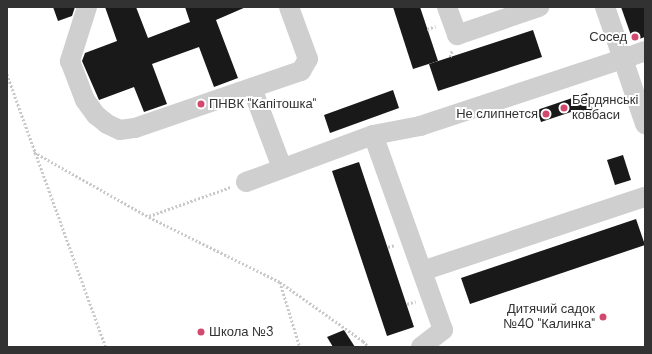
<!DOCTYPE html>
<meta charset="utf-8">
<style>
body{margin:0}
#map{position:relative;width:652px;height:354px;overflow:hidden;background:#fff;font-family:"DM Sans",sans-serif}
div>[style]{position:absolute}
.building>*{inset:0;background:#191919}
.path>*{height:2.5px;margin-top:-1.25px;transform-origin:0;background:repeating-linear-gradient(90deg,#c9c9c9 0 2px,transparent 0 4px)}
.minor>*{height:20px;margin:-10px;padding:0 10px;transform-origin:10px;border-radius:10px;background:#cfcfcf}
.dots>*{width:11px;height:11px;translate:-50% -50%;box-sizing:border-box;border:2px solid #fff;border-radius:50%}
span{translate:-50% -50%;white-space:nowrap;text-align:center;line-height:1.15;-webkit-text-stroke:4px #fff;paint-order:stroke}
.poi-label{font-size:13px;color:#323232}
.right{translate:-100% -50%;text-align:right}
.left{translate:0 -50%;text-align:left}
.frame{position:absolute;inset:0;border:8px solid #323232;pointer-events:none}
</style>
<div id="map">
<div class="building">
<i style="clip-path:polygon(53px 7px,75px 7px,72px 16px,58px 21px)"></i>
<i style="clip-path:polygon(105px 7px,136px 7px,148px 38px,190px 22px,185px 7px,246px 7px,216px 20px,238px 78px,214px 87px,199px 47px,152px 64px,167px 104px,144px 112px,134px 87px,99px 100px,82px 61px,85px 53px,117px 41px)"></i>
<i style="clip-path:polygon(393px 7px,420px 7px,438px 61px,413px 69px)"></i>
<i style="clip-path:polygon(621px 7px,645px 7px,645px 37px,633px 41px)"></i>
<i style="clip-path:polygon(533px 30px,542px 57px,438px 91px,429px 64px)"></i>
<i style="clip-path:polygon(393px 90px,399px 108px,330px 133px,324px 115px)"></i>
<i style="clip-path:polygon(587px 93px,593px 110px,579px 115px,577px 110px,541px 122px,537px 110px)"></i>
<i style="clip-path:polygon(623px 155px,631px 180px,615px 185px,607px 160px)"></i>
<i style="clip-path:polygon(359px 162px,414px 327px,387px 336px,332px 171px)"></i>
<i style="clip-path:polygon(636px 219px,645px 245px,470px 304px,461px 278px)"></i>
<i style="clip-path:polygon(344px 330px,355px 347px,333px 347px,327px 337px)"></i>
</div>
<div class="path">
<i style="left:427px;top:29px;width:9px;rotate:-18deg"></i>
<i style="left:450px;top:57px;width:7px;rotate:-74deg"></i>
<i style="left:7px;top:74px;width:290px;rotate:70.1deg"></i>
<i style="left:34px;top:152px;width:132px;rotate:29.5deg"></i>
<i style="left:149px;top:217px;width:146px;rotate:26.4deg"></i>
<i style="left:280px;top:282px;width:102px;rotate:35.4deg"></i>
<i style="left:363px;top:341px;width:8px;rotate:45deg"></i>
<i style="left:149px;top:216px;width:87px;rotate:-19.5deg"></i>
<i style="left:388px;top:247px;width:7px;rotate:-16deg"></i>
<i style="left:280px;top:282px;width:68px;rotate:72.9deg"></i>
<i style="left:407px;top:304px;width:9px;rotate:-18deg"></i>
</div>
<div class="minor">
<i style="left:87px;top:7px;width:57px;rotate:107.5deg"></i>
<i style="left:70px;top:61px;width:42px;rotate:69deg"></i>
<i style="left:85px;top:100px;width:19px;rotate:54deg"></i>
<i style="left:96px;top:115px;width:14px;rotate:39deg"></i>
<i style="left:107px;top:124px;width:14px;rotate:25deg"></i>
<i style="left:120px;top:130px;width:15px;rotate:-8deg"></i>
<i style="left:135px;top:128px;width:176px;rotate:-19deg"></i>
<i style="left:301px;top:71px;width:14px;rotate:-60deg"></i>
<i style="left:308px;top:59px;width:55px;rotate:-110.1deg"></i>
<i style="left:447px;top:7px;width:30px;rotate:70deg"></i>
<i style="left:457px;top:35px;width:87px;rotate:-18.9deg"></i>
<i style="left:645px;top:51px;width:23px;rotate:160deg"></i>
<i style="left:623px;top:59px;width:69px;rotate:71.3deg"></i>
<i style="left:252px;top:88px;width:85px;rotate:69.4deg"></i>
<i style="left:246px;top:182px;width:135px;rotate:-20.3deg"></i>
<i style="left:422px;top:271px;width:235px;rotate:-18.4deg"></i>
<i style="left:421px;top:347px;width:28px;rotate:-38deg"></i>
<i style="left:443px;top:330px;width:207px;rotate:-109.7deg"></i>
<i style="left:373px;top:135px;width:48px;rotate:-10.8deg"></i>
<i style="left:420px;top:126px;width:214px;rotate:-18.3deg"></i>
<i style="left:623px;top:59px;width:55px;rotate:-109.1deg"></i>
</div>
<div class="dots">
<i style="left:635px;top:37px;background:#d3496d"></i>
<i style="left:201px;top:104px;background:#d3496d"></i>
<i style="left:564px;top:108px;background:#d3496d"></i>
<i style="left:546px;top:114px;background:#d3496d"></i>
<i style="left:603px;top:317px;background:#d3496d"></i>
<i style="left:201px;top:332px;background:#d3496d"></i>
</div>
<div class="poi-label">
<span class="right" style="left:627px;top:37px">Сосед</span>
<span class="left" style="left:572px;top:108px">Бердянські<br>ковбаси</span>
<span class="left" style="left:209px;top:104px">ПНВК "Капітошка"</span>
<span class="right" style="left:538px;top:114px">Не слипнется</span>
<span class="right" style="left:595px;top:317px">Дитячий садок<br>№40 "Калинка"</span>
<span class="left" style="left:209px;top:332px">Школа №3</span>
</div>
<div class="frame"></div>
</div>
